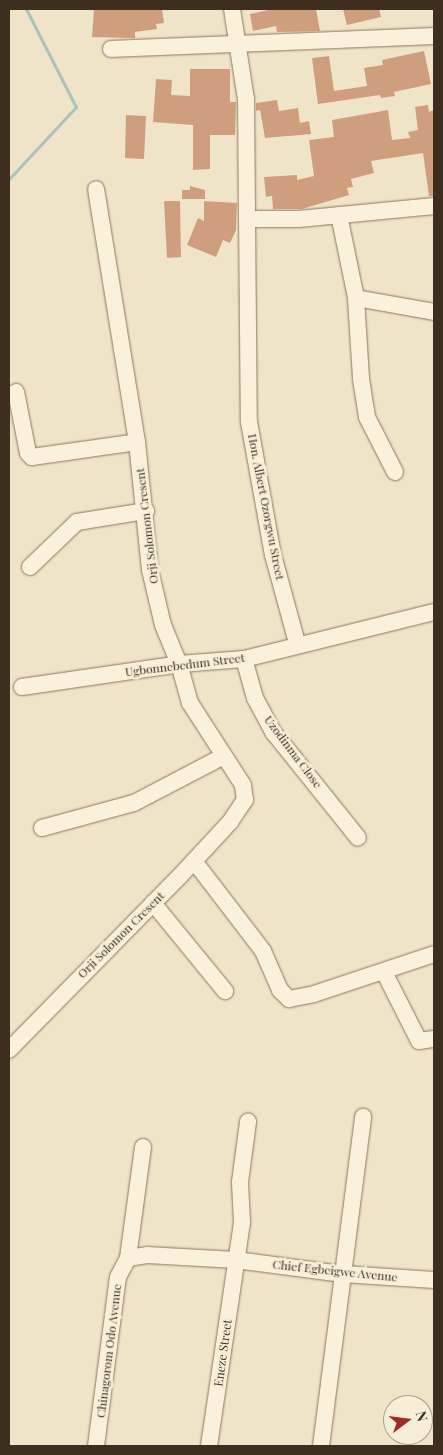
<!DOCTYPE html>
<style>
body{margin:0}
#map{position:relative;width:443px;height:1455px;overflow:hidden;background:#f0e4c8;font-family:"Playfair Display",serif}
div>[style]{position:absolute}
.stream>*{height:3px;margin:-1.5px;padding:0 1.5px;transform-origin:1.5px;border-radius:1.5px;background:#a9c4bc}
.building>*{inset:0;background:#cf9f7d}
.roads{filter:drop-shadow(0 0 1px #8d765c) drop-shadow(0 0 1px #8d765c)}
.minor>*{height:16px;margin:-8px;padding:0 8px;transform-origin:8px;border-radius:8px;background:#faf1dc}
span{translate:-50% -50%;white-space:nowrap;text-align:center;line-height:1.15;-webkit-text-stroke:5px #f7eed8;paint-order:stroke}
.street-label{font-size:12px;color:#3d2e20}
.frame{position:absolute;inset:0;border:10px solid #3d2e20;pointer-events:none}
.north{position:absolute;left:383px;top:1395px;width:50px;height:50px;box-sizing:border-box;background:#f7eed8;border:1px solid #ada18e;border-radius:50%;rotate:75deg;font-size:14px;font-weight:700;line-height:20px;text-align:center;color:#3d2e20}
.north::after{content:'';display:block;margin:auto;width:18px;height:22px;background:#9e2a2b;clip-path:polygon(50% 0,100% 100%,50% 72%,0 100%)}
</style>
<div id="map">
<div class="stream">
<i style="left:9px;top:179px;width:98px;rotate:-47.1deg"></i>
<i style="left:76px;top:107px;width:110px;rotate:-117deg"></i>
</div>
<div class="building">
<i style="clip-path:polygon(94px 9px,162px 9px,164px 23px,156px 24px,157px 29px,135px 32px,135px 38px,92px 37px)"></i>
<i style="clip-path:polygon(273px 9px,316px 9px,320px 31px,277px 32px,276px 26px,253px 31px,250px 14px)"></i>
<i style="clip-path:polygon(343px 9px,379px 9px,381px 17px,347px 25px)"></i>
<i style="clip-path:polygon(424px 51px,431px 84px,394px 92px,395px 96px,381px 98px,380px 95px,318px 104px,312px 58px,329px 56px,334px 91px,367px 86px,364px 68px,383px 65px,382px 60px)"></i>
<i style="clip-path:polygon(190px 69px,230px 69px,230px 102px,236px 102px,235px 135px,210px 135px,210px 169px,193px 170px,193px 125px,153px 122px,156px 79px,172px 80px,171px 95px,190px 96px)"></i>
<i style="clip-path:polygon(277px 100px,279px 111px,298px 108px,300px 123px,309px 121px,311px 134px,265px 138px,260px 110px,256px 111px,256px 103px)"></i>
<i style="clip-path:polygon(428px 105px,429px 112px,434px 110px,434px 196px,429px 196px,423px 153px,371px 161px,374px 173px,351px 179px,353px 187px,347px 188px,349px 195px,302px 209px,273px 209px,272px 196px,266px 197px,264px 177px,297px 175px,297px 180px,314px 176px,309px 140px,334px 137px,332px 120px,388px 110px,392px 140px,410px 138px,408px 132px,418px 130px,415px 107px)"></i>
<i style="clip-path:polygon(126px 115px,146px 116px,144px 159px,125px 158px)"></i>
<i style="clip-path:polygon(190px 186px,205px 190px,205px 199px,182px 199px,182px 190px,190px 190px)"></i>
<i style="clip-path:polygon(164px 201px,180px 201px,181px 257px,167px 258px)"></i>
<i style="clip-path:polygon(204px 201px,237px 203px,236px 230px,230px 243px,223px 240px,216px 257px,187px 245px,198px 218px,204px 221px)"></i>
</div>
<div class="roads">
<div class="minor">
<i style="left:232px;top:9px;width:91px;rotate:81.2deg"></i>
<i style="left:246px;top:99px;width:323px;rotate:89.5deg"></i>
<i style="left:249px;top:422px;width:135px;rotate:79.8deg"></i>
<i style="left:273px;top:555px;width:91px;rotate:74.7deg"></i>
<i style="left:111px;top:49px;width:323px;rotate:-2.3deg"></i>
<i style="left:339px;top:215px;width:85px;rotate:78.4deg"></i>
<i style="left:249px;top:219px;width:50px"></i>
<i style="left:299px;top:219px;width:136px;rotate:-5.5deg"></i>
<i style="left:16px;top:392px;width:62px;rotate:78.9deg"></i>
<i style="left:28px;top:453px;width:6px;rotate:45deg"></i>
<i style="left:32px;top:457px;width:106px;rotate:-8.1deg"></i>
<i style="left:395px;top:472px;width:62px;rotate:-117deg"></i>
<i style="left:367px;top:417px;width:39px;rotate:-99deg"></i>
<i style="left:361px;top:378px;width:80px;rotate:-93.6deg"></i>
<i style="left:356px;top:298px;width:79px;rotate:10.2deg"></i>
<i style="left:30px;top:567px;width:65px;rotate:-43.8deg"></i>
<i style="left:77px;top:522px;width:70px;rotate:-9.1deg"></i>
<i style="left:244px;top:659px;width:41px;rotate:74.2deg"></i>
<i style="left:255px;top:698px;width:40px;rotate:62deg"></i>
<i style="left:274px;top:733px;width:134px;rotate:51.3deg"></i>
<i style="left:22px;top:687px;width:159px;rotate:-8.3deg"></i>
<i style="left:179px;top:664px;width:65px;rotate:-4.4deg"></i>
<i style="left:244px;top:659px;width:196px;rotate:-13.9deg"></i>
<i style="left:42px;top:828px;width:95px;rotate:-15.2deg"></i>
<i style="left:134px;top:803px;width:99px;rotate:-27.6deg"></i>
<i style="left:194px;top:861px;width:113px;rotate:52.5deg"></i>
<i style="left:263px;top:951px;width:43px;rotate:66.4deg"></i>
<i style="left:280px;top:990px;width:13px;rotate:45deg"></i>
<i style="left:289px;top:999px;width:25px;rotate:-11deg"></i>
<i style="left:314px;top:994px;width:126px;rotate:-18.4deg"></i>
<i style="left:153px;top:903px;width:114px;rotate:50.7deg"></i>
<i style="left:384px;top:972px;width:77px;rotate:63.1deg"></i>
<i style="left:419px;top:1041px;width:15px;rotate:-8deg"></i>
<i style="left:9px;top:1050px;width:244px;rotate:-45.5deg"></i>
<i style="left:180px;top:876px;width:74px;rotate:-47.2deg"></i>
<i style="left:230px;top:822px;width:27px;rotate:-56deg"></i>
<i style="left:245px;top:800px;width:15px;rotate:-98deg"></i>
<i style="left:243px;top:785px;width:98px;rotate:-122.9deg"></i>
<i style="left:190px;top:703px;width:41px;rotate:-105.8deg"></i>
<i style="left:179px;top:664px;width:42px;rotate:-112.3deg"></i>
<i style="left:163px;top:625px;width:57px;rotate:-103.3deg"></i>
<i style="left:150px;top:570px;width:129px;rotate:-95.8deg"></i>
<i style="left:137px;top:442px;width:256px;rotate:-99.2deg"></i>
<i style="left:128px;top:1258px;width:112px;rotate:-82.3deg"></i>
<i style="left:96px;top:1446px;width:170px;rotate:-82.6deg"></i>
<i style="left:118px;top:1277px;width:21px;rotate:-62deg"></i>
<i style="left:128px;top:1258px;width:19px;rotate:-9deg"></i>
<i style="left:147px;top:1255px;width:89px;rotate:3.2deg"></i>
<i style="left:236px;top:1260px;width:108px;rotate:7.5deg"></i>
<i style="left:343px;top:1274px;width:91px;rotate:3.8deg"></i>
<i style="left:209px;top:1446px;width:226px;rotate:-81.6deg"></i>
<i style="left:242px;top:1222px;width:40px;rotate:-92.9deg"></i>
<i style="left:240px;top:1182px;width:61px;rotate:-82.4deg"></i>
<i style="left:321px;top:1446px;width:332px;rotate:-82.7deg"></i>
</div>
</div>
<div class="street-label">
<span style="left:266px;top:507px;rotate:79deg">Hon. Albert Ozorgwu Street</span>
<span style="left:147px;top:526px;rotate:-97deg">Orji Solomon Cresent</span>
<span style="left:185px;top:665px;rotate:-7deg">Ugbonnebedum Street</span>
<span style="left:293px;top:752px;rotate:53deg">Uzodinma Close</span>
<span style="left:121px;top:935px;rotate:-45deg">Orji Solomon Cresent</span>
<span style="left:335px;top:1271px;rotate:6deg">Chief Egbeigwe Avenue</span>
<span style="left:109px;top:1351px;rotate:-83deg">Chinagorom Odo Avenue</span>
<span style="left:223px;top:1353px;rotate:-82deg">Eneze Street</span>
</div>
<div class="frame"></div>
<div class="north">N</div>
</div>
